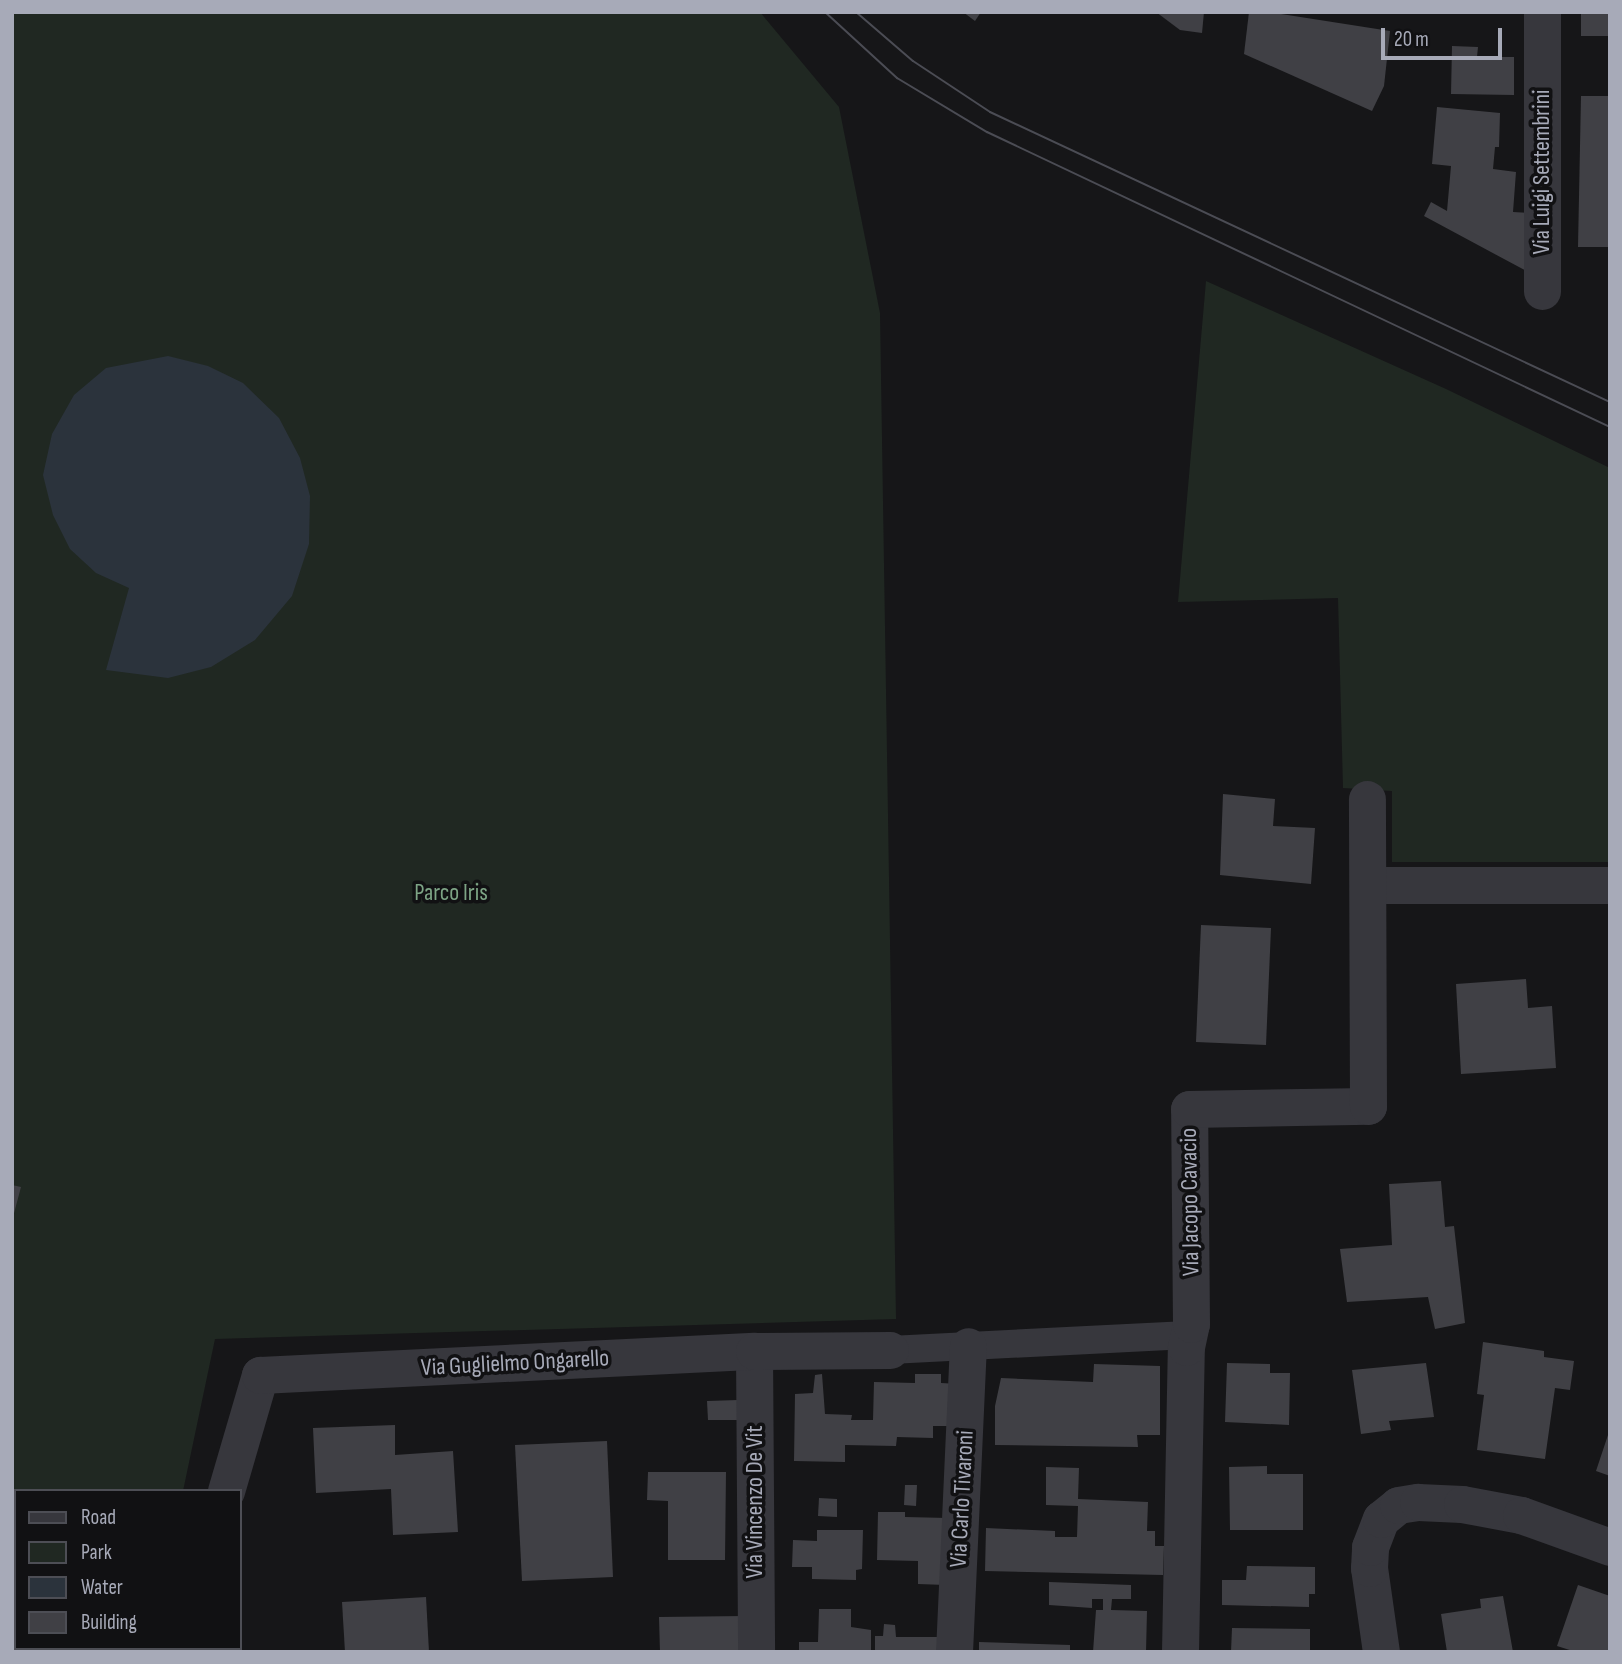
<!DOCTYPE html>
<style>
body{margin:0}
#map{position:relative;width:1622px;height:1664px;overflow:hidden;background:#161618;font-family:"Sofia Sans Condensed",sans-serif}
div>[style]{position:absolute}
.green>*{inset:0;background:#202822}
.water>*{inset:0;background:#2b333c}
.building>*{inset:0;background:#404045}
.pedestrian>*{height:28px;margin:-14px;padding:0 14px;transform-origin:14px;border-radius:14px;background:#37373d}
.minor>*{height:37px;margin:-18.5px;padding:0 18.5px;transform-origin:18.5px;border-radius:18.5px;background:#37373d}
.tram>*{height:2px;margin:-1px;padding:0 1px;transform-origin:1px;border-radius:1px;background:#4b4c54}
span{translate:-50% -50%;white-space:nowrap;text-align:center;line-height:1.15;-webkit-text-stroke:7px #111113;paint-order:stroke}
.street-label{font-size:24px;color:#a7aab8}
.park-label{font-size:24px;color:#7da485}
.frame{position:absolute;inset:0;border:14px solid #a7aab8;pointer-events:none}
.legend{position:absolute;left:14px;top:1489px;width:228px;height:161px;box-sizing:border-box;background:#111113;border:2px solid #4d4e55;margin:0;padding:9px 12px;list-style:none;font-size:21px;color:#a7aab8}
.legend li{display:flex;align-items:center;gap:14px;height:35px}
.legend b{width:35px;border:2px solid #4d4e55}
.scale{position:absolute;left:1381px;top:28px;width:121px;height:32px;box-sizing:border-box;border:4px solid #a7aab8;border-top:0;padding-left:9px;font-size:21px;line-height:24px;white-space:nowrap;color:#a7aab8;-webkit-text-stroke:5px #111113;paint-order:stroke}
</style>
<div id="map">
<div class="green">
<i style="clip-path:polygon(12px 12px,760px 12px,839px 107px,880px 313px,896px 1319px,215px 1339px,183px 1491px,16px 1491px,16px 1648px,150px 1648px,149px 1652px,12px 1652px)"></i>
<i style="clip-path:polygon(1206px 281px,1446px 389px,1610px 468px,1610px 862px,1392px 862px,1392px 791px,1343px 788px,1338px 598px,1178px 602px)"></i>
</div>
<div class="water">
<i style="clip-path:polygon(168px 356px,208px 366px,243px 383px,279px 418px,300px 458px,310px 496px,309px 544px,292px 596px,255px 640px,211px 667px,168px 678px,106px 670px,129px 588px,96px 573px,70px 549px,53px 515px,43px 475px,52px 434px,74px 395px,106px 368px)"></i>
</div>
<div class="building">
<i style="clip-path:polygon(963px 12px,981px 12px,975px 21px)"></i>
<i style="clip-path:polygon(1156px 12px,1204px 12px,1202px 33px,1180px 30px)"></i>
<i style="clip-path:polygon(1249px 12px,1269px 12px,1390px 31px,1384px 86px,1372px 111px,1244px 54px)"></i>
<i style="clip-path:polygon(1581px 12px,1610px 12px,1610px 36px,1581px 36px)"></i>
<i style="clip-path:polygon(1452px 46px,1478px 47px,1477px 57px,1514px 57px,1514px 95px,1451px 94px)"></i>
<i style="clip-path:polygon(1581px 96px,1610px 96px,1610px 247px,1578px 247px)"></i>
<i style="clip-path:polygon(1437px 107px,1500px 113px,1499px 147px,1495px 147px,1493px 169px,1516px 172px,1513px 212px,1531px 213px,1530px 273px,1424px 216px,1431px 202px,1447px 211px,1451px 166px,1432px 164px)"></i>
<i style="clip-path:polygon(1223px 794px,1275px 799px,1273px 826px,1315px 828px,1311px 884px,1220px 875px)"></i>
<i style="clip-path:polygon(1201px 925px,1271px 928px,1266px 1045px,1196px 1042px)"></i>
<i style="clip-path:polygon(1526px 979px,1528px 1008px,1552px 1006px,1556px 1068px,1461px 1074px,1456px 984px)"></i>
<i style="clip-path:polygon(1441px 1181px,1445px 1227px,1454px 1226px,1465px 1323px,1435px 1329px,1428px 1297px,1347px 1302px,1340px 1249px,1392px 1245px,1389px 1184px)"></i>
<i style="clip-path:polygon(12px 1185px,21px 1187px,13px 1217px,12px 1217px)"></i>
<i style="clip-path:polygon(1483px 1342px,1544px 1351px,1544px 1357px,1574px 1361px,1570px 1390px,1555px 1388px,1545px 1459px,1477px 1450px,1484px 1395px,1477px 1394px)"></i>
<i style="clip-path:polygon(1227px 1363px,1270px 1364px,1270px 1373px,1290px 1373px,1289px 1425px,1225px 1422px)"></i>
<i style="clip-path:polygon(1426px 1363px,1434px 1417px,1389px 1421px,1391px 1430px,1361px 1434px,1352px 1370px)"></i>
<i style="clip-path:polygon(1094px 1364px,1160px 1366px,1160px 1435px,1137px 1435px,1138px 1447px,995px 1445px,995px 1406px,1001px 1378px,1093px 1382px)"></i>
<i style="clip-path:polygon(822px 1374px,825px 1414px,852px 1415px,851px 1420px,873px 1420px,874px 1382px,915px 1383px,915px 1374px,941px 1374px,941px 1383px,959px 1384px,957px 1426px,933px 1426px,933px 1438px,897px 1437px,896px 1446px,845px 1445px,845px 1462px,794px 1461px,795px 1394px,813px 1393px,815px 1375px)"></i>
<i style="clip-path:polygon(738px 1400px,739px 1420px,708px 1420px,707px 1401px)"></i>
<i style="clip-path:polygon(395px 1425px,395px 1455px,453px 1451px,458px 1532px,393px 1535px,391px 1489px,316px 1493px,313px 1428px)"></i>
<i style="clip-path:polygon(1609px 1432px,1610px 1432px,1610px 1476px,1596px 1471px)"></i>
<i style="clip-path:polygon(607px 1441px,613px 1577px,522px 1581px,515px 1445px)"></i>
<i style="clip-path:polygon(1267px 1466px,1267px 1474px,1303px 1474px,1303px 1530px,1230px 1530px,1229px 1467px)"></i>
<i style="clip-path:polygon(1046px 1467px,1079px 1468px,1078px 1499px,1148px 1502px,1147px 1531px,1155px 1531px,1155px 1546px,1164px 1546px,1163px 1575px,985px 1571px,986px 1528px,1055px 1531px,1055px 1537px,1077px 1537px,1078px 1506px,1046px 1505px)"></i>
<i style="clip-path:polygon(648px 1472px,726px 1472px,725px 1560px,668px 1560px,668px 1501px,647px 1500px)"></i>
<i style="clip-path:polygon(905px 1485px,917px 1485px,916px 1506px,904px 1505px)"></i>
<i style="clip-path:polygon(819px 1498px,837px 1499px,837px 1517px,818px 1516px)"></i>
<i style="clip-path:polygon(878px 1512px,905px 1512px,905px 1517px,948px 1518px,946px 1585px,918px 1584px,918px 1561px,877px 1560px)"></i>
<i style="clip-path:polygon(817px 1530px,863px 1530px,862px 1569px,856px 1570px,856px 1580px,812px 1579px,812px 1567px,792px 1567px,793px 1540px,817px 1541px)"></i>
<i style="clip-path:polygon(1247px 1566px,1315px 1567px,1315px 1594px,1309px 1594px,1309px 1607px,1222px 1605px,1222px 1580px,1246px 1580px)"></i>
<i style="clip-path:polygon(1049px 1582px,1131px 1585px,1131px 1599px,1112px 1599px,1111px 1610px,1147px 1611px,1146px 1652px,1093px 1652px,1096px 1610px,1103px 1610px,1103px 1599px,1092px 1599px,1092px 1608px,1049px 1605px)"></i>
<i style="clip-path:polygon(1578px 1585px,1610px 1596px,1610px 1652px,1576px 1652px,1557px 1646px)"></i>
<i style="clip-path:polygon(1503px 1596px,1513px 1652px,1447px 1652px,1441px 1614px,1481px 1608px,1480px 1599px)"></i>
<i style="clip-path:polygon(426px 1597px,429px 1652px,345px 1652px,342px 1602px)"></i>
<i style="clip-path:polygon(819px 1609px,851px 1609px,851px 1627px,871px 1630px,871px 1652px,799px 1652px,799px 1642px,818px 1642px)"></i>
<i style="clip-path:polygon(745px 1616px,745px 1652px,660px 1652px,659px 1617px)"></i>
<i style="clip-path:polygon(884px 1624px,895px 1625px,896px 1637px,944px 1637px,944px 1652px,875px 1652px,875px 1636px,883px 1636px)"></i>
<i style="clip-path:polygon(1232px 1628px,1310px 1629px,1310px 1652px,1231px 1652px)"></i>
<i style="clip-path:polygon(979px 1642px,1070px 1645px,1070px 1652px,979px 1652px)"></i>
</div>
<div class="pedestrian">
<i style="left:890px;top:1350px;width:298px;rotate:-2.9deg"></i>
</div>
<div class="minor">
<i style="left:1542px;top:291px;width:279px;rotate:-90deg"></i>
<i style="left:1368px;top:885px;width:242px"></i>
<i style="left:754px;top:1351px;width:301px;rotate:89.6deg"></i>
<i style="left:226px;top:1491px;width:121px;rotate:-73.7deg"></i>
<i style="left:260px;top:1375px;width:495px;rotate:-2.8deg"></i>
<i style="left:754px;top:1351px;width:136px;rotate:-0.4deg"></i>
<i style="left:179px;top:1652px;width:4px;rotate:-76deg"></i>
<i style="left:954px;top:1652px;width:306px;rotate:-87.4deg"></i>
<i style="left:1180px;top:1652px;width:305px;rotate:-88.9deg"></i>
<i style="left:1186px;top:1347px;width:24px;rotate:-78deg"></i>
<i style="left:1191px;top:1324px;width:215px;rotate:-90.5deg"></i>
<i style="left:1189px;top:1109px;width:179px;rotate:-1deg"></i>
<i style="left:1368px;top:1106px;width:307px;rotate:-90.2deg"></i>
<i style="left:1381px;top:1652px;width:85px;rotate:-98.1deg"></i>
<i style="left:1369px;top:1568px;width:21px;rotate:-87deg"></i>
<i style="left:1370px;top:1547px;width:30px;rotate:-69deg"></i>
<i style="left:1381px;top:1519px;width:22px;rotate:-39deg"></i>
<i style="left:1398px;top:1505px;width:20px;rotate:-9deg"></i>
<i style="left:1418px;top:1502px;width:44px;rotate:2.6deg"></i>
<i style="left:1462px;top:1504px;width:60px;rotate:10.6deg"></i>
<i style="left:1521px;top:1515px;width:95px;rotate:19.8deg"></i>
</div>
<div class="tram">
<i style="left:825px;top:12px;width:98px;rotate:42.5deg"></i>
<i style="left:897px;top:78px;width:105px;rotate:31deg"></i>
<i style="left:987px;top:132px;width:689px;rotate:25.34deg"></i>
<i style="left:856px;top:12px;width:75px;rotate:40.7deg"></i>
<i style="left:913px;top:61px;width:92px;rotate:33.5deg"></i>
<i style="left:990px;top:112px;width:684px;rotate:25.07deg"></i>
</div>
<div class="street-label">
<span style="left:1542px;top:172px;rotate:-90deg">Via Luigi Settembrini</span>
<span style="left:1190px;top:1202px;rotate:-91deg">Via Jacopo Cavacio</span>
<span style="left:515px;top:1363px;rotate:-3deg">Via Guglielmo Ongarello</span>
<span style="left:962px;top:1499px;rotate:-87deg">Via Carlo Tivaroni</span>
<span style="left:755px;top:1502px;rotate:-90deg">Via Vincenzo De Vit</span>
</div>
<div class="park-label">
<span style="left:451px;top:893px">Parco Iris</span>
</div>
<div class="frame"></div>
<ul class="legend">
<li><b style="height:9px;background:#37373d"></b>Road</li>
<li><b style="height:19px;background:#202822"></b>Park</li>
<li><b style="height:19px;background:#2b333c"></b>Water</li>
<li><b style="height:19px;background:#404045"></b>Building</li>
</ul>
<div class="scale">20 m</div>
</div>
